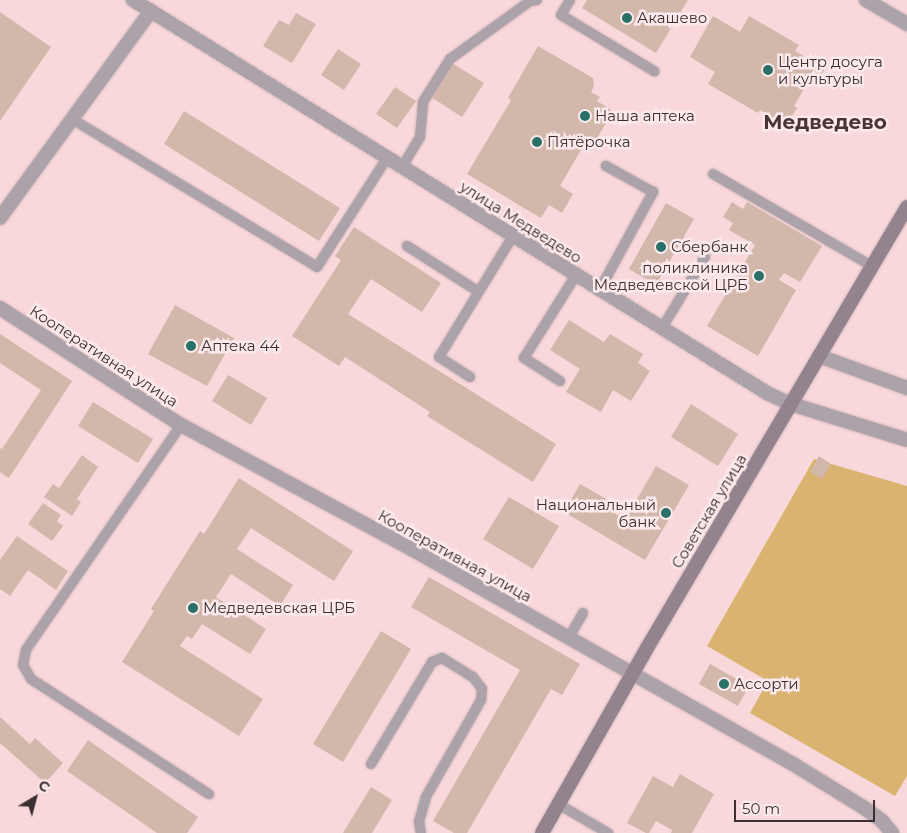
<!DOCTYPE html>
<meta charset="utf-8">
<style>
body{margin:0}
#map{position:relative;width:907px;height:833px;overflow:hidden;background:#f8d8db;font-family:Montserrat,sans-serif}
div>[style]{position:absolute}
.green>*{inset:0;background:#d9b36f}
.building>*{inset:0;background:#d2b7ab}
.roads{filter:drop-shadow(0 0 1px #d2b6b9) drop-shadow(0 0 1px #d2b6b9)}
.service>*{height:10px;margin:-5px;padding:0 5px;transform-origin:5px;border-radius:5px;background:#aca2a9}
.pedestrian>*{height:14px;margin:-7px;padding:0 7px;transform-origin:7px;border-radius:7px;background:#aca2a9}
.minor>*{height:14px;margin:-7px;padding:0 7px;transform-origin:7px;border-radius:7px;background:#aca2a9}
.tertiary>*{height:14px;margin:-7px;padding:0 7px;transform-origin:7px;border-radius:7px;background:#aca2a9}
.secondary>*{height:14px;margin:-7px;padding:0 7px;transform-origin:7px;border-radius:7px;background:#92838e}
.dots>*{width:14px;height:14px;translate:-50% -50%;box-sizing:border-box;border:2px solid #fce9eb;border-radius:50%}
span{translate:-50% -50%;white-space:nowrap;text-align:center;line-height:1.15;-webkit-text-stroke:5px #fce9eb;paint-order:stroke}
.poi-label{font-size:15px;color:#3b2f31}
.left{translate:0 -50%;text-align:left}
.right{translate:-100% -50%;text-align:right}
.street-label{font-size:15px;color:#3b2f31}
.district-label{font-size:20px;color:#4a3235;font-weight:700}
.north{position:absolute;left:10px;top:773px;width:50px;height:50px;-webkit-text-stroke:4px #fce9eb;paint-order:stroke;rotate:37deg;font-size:14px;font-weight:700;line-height:20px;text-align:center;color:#3b2f31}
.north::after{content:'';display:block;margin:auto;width:18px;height:22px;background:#3b2f31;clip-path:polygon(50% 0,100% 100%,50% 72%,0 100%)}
.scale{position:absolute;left:734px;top:800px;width:141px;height:22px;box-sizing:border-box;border:2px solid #3b2f31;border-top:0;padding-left:6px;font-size:15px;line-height:18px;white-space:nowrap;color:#3b2f31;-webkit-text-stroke:4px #fce9eb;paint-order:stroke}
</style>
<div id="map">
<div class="green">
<i style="clip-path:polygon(814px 459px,907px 486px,907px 776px,895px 796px,750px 713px,768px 681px,707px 646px)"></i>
</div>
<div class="building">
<i style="clip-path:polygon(587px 0,688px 0,656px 53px,582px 8px)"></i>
<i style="clip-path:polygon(0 12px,51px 47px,0 121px)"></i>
<i style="clip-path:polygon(296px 13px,316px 24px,292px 63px,263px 46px,279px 20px,289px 25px)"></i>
<i style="clip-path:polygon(713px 16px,740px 32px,749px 16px,799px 45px,795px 51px,825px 68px,820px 78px,816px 75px,811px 84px,808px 82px,794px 106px,797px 108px,791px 117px,795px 120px,790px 128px,760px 110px,758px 113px,708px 84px,715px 72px,690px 57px)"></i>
<i style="clip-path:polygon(538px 46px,593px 78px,594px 86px,591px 92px,600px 97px,597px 101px,613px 111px,592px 147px,585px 143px,560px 186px,573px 194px,562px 213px,549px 205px,541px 218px,467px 174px,511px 100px,508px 98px)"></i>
<i style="clip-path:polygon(338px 49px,361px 64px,344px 90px,321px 75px)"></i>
<i style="clip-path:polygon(452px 63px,484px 83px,462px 117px,431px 97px)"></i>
<i style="clip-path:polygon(395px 87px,416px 101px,397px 128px,376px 114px)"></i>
<i style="clip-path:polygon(184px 111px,340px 208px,319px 241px,164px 144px)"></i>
<i style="clip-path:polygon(732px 202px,743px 209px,747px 202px,822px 246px,800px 282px,784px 273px,779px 280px,796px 290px,758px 356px,707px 326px,755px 245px,729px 230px,733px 223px,723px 217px)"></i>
<i style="clip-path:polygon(666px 203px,694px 219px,656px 285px,629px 269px)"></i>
<i style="clip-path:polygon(354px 227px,441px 283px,422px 312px,371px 279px,348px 314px,556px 444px,533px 482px,427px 416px,430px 412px,345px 357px,339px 366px,292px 336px,341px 260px,335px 256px)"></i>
<i style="clip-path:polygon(175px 305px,234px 338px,207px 386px,148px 354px)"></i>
<i style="clip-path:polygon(569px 320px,604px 342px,610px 334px,643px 354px,638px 363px,650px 371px,631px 401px,613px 390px,601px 412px,566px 392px,580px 369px,550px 350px)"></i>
<i style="clip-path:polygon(0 334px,72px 381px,9px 478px,0 472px,0 448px,2px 449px,41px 390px,0 363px)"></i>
<i style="clip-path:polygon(228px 375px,267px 398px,251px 425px,212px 401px)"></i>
<i style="clip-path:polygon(93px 402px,153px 439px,138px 463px,78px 426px)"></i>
<i style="clip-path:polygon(691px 404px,738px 434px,718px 466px,671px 437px)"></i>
<i style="clip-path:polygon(82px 455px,98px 467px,77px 499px,81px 502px,72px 516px,44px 497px,53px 484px,59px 488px)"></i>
<i style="clip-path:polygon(819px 456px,831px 464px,822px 479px,810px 472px)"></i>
<i style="clip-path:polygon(656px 466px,689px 485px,645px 560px,564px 512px,580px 484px,615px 504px,611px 511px,625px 520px)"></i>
<i style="clip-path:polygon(239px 478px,353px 551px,334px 581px,251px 528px,237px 549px,293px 585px,280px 606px,231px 574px,216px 597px,266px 629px,250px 654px,202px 624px,192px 639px,187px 636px,180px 646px,263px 699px,239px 736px,122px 662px,154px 611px,151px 609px,200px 531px,204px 534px)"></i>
<i style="clip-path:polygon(509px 497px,559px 526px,533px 569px,483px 539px)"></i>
<i style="clip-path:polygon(43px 503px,61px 515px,57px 521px,63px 526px,52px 541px,28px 524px)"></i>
<i style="clip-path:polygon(17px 536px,68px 571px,56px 590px,28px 570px,10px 596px,0 589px,0 560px)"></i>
<i style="clip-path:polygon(429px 577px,580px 664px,562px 695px,551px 689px,467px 833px,454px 833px,433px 821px,520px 670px,411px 607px)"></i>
<i style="clip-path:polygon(381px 631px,411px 649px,343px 762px,313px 744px)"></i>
<i style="clip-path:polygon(710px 664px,749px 686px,738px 706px,699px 684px)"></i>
<i style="clip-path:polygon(0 717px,30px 744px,35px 738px,63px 763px,45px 783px,0 743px)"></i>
<i style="clip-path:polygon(88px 740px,198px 817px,187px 833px,157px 833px,67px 771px)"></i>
<i style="clip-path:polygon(680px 774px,714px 794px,692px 833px,671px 833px,672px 830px,656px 821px,649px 833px,646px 833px,627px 823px,653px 776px,673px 787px)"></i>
<i style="clip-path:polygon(371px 787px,392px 800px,372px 833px,343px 833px)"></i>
</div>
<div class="roads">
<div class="service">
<i style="left:570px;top:0;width:17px;rotate:121deg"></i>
<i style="left:561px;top:15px;width:109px;rotate:31.1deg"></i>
<i style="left:72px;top:119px;width:286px;rotate:31.1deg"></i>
<i style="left:317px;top:267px;width:130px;rotate:-57.3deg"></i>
<i style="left:402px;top:167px;width:35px;rotate:-59deg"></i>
<i style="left:420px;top:137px;width:35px;rotate:-85deg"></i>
<i style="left:423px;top:102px;width:51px;rotate:-57.9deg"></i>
<i style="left:450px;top:59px;width:99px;rotate:-35.9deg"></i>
<i style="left:530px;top:1px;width:7px;rotate:-8deg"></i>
<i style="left:713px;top:174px;width:184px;rotate:30.1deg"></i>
<i style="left:407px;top:246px;width:85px;rotate:32.6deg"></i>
<i style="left:600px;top:289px;width:111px;rotate:-61.3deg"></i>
<i style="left:653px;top:192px;width:54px;rotate:-151deg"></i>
<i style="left:662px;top:328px;width:83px;rotate:-58.8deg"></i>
<i style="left:470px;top:377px;width:37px;rotate:-147deg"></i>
<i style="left:439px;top:357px;width:142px;rotate:-58.6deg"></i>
<i style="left:560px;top:381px;width:43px;rotate:-147.4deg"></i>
<i style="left:524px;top:358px;width:98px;rotate:-57.9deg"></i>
<i style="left:181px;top:425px;width:273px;rotate:124.6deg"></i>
<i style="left:26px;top:650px;width:15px;rotate:101deg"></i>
<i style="left:23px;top:665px;width:16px;rotate:60deg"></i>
<i style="left:31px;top:679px;width:212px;rotate:32.9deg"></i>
<i style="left:568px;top:639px;width:30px;rotate:-60deg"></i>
<i style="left:371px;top:764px;width:119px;rotate:-59.1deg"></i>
<i style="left:432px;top:662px;width:11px;rotate:-22deg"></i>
<i style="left:442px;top:658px;width:36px;rotate:32deg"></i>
<i style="left:473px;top:677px;width:15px;rotate:53deg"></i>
<i style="left:482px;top:689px;width:11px;rotate:95deg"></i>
<i style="left:481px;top:700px;width:112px;rotate:119.6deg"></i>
<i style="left:426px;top:797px;width:25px;rotate:106deg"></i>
<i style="left:419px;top:821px;width:12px;rotate:81deg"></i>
<i style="left:558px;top:804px;width:58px;rotate:30.1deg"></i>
</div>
<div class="pedestrian">
<i style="left:866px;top:0;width:48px;rotate:30.3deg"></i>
</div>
<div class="minor">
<i style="left:0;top:218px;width:256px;rotate:-53.9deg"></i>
<i style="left:0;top:308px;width:216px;rotate:32.9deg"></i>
<i style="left:181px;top:425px;width:266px;rotate:28.3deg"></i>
<i style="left:415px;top:551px;width:434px;rotate:29.4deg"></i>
<i style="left:793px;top:764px;width:82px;rotate:31.6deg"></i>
<i style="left:863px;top:807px;width:24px;rotate:36deg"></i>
<i style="left:882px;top:821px;width:16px;rotate:50deg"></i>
</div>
<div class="tertiary">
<i style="left:133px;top:0;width:746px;rotate:31.79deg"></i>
<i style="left:767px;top:393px;width:26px;rotate:25deg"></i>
<i style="left:791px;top:404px;width:121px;rotate:17.2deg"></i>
<i style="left:819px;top:356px;width:94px;rotate:20deg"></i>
</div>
<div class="secondary">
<i style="left:542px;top:833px;width:213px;rotate:-60.4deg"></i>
<i style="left:647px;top:648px;width:512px;rotate:-59.48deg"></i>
</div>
</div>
<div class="dots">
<i style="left:627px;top:18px;background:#287068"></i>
<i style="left:768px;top:70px;background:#287068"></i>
<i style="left:585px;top:116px;background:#287068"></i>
<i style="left:537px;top:142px;background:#287068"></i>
<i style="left:661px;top:247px;background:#287068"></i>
<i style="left:759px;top:276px;background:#287068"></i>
<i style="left:191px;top:346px;background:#287068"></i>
<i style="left:666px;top:513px;background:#287068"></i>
<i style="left:193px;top:608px;background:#287068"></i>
<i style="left:724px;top:684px;background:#287068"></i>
</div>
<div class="poi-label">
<span class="left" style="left:637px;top:18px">Акашево</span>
<span class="left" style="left:778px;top:70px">Центр досуга<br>и культуры</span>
<span class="left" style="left:595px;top:116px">Наша аптека</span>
<span class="left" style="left:547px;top:142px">Пятёрочка</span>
<span class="left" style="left:671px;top:247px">Сбербанк</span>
<span class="right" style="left:748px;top:276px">поликлиника<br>Медведевской ЦРБ</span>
<span class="left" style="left:201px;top:346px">Аптека 44</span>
<span class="right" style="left:656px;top:513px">Национальный<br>банк</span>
<span class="left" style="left:203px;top:608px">Медведевская ЦРБ</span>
<span class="left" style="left:734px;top:684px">Ассорти</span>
</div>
<div class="street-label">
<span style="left:521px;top:222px;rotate:32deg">улица Медведево</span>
<span style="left:104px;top:356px;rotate:33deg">Кооперативная улица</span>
<span style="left:709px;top:511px;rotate:-59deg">Советская улица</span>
<span style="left:455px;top:556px;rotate:29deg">Кооперативная улица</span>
</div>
<div class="district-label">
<span style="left:825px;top:122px">Медведево</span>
</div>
<div class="north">С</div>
<div class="scale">50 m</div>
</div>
